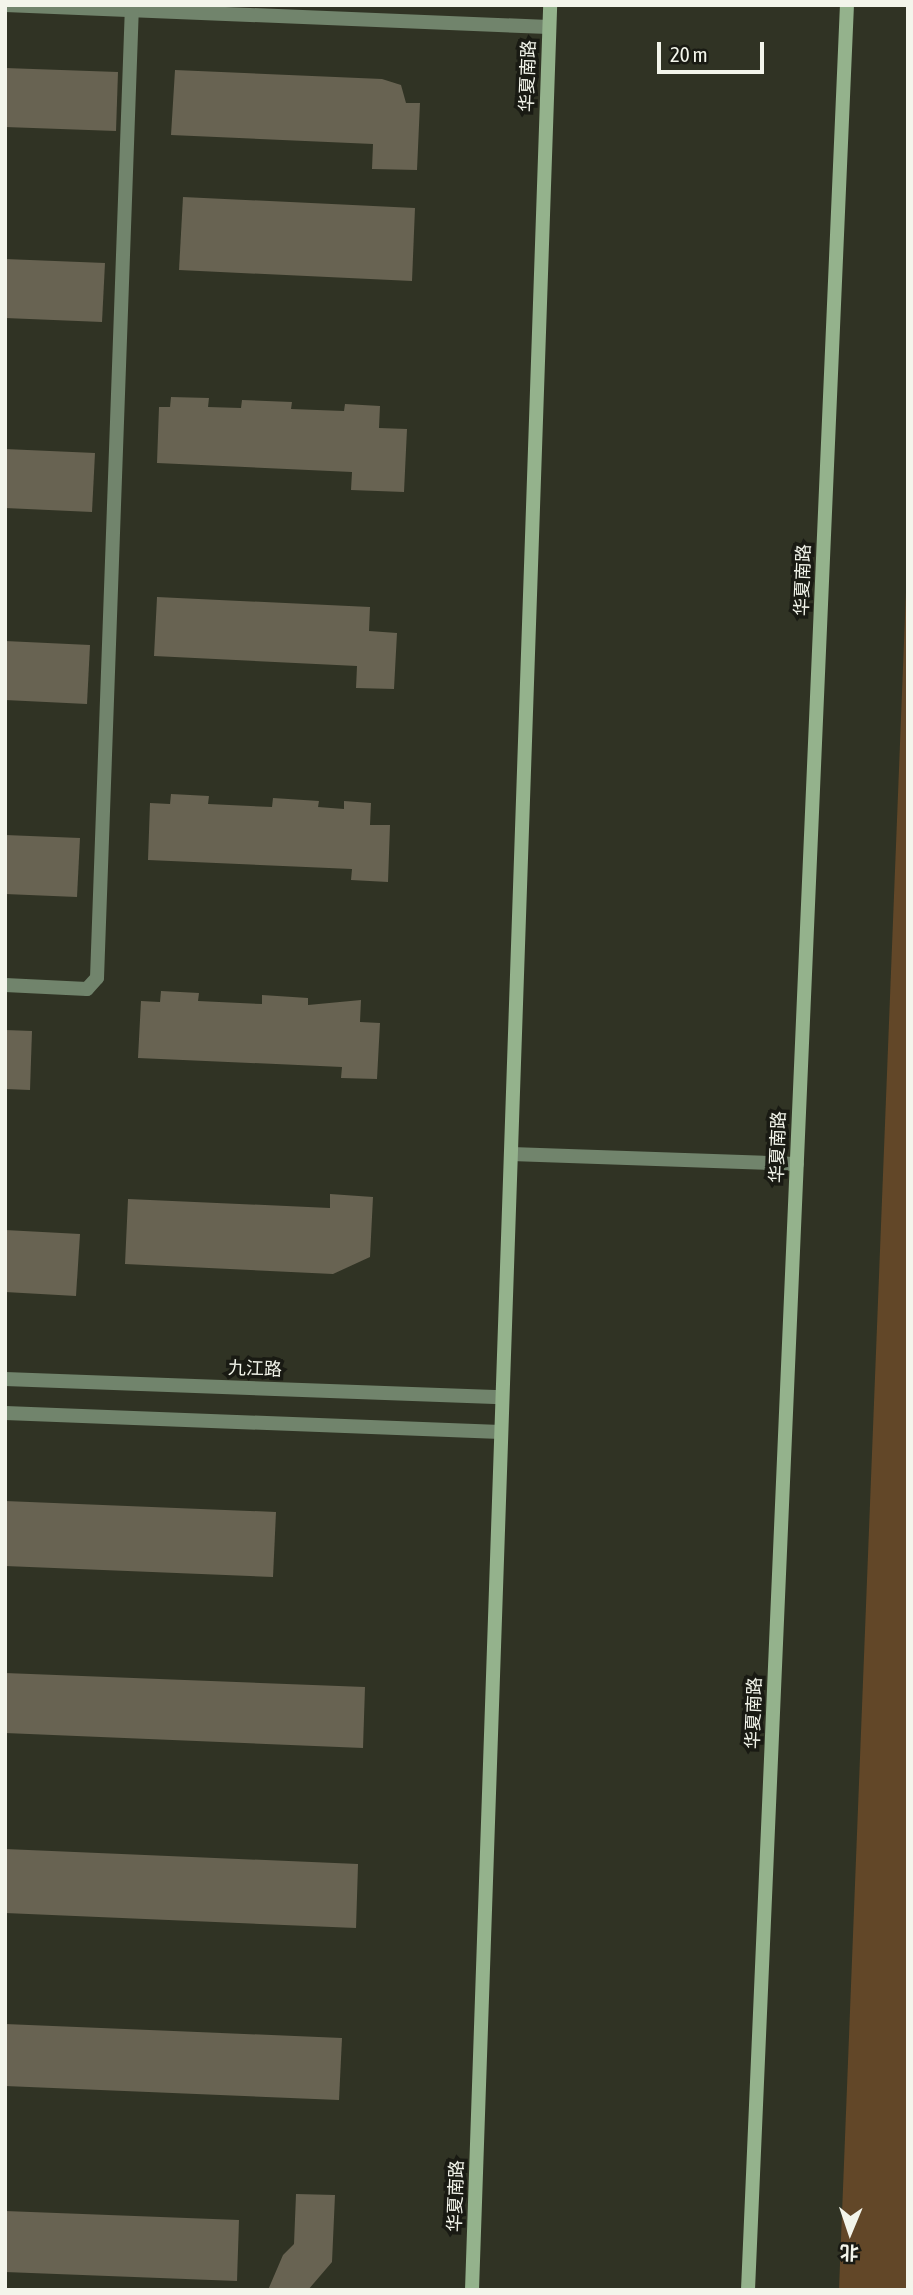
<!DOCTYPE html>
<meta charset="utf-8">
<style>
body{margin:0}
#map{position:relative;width:913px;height:2295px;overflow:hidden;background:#303324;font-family:"Asap Condensed","Noto Sans SC",sans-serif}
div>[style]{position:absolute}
.green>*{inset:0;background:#624728}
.building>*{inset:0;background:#686352}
.service>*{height:14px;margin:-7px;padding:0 7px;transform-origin:7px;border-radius:7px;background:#71846c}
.minor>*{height:14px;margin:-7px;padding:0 7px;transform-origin:7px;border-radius:7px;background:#71846c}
.tertiary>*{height:14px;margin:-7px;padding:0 7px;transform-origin:7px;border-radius:7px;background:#71846c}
.secondary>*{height:14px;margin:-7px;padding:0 7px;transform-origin:7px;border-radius:7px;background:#94b28c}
span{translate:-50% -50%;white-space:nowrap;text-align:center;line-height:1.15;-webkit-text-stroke:7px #191a13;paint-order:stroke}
.street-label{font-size:18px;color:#f3f5eb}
.frame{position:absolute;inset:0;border:7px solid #f3f5eb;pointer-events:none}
.north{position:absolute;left:815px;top:2197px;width:70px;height:70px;-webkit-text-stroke:5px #191a13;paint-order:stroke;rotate:182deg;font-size:19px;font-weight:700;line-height:28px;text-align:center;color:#f3f5eb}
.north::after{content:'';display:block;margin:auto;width:24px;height:32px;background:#f3f5eb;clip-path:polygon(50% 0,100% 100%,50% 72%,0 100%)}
.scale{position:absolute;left:657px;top:42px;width:107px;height:32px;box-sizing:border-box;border:4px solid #f3f5eb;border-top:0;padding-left:9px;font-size:21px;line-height:24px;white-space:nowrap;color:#f3f5eb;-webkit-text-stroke:5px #191a13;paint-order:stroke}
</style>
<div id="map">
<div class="green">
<i style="clip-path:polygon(908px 541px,908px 2290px,839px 2290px)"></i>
</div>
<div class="building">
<i style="clip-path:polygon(5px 68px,118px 72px,116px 131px,5px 127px)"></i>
<i style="clip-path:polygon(175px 70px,382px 79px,401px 85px,406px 103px,420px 103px,417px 170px,372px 169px,373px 144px,171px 135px)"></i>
<i style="clip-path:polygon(183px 197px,415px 208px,412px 281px,179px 270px)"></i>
<i style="clip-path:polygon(5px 259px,105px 263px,102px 322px,5px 318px)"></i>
<i style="clip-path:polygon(171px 397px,209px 398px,208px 407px,241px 408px,242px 400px,292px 402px,291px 409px,344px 411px,345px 404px,380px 406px,379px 428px,407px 429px,404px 492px,351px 490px,352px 472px,157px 463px,159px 407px,170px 407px)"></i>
<i style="clip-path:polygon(5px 449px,95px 453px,92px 512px,5px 508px)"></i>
<i style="clip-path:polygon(157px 597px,370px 607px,369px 631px,397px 633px,394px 689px,356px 688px,357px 666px,154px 656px)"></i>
<i style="clip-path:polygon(5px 641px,90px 645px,87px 704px,5px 700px)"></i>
<i style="clip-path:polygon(171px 794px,209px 796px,208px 804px,272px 807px,273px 798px,319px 801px,318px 807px,344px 809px,344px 801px,371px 803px,370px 825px,390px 825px,388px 882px,351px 880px,352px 869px,148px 860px,150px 803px,170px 804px)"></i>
<i style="clip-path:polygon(5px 835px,80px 838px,77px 897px,5px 894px)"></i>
<i style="clip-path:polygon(161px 991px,199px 993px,198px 1001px,262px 1004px,262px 995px,308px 998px,308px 1005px,361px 1000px,360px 1022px,380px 1023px,377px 1079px,341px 1078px,342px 1067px,138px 1058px,141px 1001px,160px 1002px)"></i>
<i style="clip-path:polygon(5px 1030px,32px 1031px,30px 1090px,5px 1089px)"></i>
<i style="clip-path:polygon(330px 1194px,373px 1197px,370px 1257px,333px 1274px,125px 1264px,128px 1199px,330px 1208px)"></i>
<i style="clip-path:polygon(5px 1230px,80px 1234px,76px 1296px,5px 1292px)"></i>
<i style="clip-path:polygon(5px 1501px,276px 1512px,273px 1577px,5px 1566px)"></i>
<i style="clip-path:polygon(5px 1673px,365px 1687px,363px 1748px,5px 1733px)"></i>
<i style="clip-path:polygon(5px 1849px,358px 1864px,356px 1928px,5px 1913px)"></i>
<i style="clip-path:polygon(5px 2024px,342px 2038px,339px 2100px,5px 2086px)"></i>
<i style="clip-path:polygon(296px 2194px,335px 2195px,332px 2262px,308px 2290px,268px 2290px,283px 2255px,294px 2244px)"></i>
<i style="clip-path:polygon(5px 2211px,239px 2220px,237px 2281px,5px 2272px)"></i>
</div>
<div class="service">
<i style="left:5px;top:5px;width:544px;rotate:2.32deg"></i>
<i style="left:5px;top:985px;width:82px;rotate:2.8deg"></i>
<i style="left:87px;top:989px;width:15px;rotate:-48deg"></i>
<i style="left:97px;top:978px;width:974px;rotate:-87.94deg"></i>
</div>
<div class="minor">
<i style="left:511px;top:1154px;width:286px;rotate:2deg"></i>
</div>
<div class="tertiary">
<i style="left:5px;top:1379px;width:497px;rotate:2.1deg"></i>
<i style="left:5px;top:1413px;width:496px;rotate:2.2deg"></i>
</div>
<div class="secondary">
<i style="left:472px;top:2290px;width:2286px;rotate:-88.04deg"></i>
<i style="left:748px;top:2290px;width:2287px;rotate:-87.52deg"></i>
</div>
<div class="street-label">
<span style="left:528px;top:76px;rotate:-88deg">华夏南路</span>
<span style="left:803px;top:580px;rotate:-88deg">华夏南路</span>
<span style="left:778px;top:1147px;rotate:-88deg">华夏南路</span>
<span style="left:255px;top:1369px;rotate:2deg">九江路</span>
<span style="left:754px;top:1713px;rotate:-88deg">华夏南路</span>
<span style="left:456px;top:2196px;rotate:-88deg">华夏南路</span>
</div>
<div class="frame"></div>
<div class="north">北</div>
<div class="scale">20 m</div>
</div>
